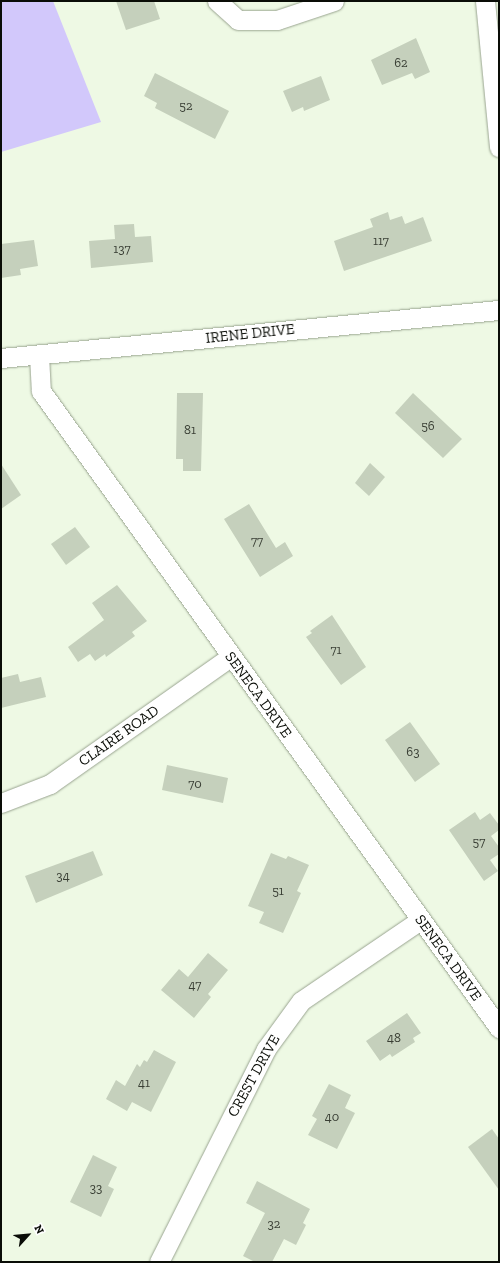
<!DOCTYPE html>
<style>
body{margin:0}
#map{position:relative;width:500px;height:1263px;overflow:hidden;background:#eef9e4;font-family:"Zilla Slab",serif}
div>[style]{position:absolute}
.green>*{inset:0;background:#d2c8fb}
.building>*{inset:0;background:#c5d0bc}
.roads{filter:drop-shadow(0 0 1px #99a490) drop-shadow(0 0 1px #99a490)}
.minor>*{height:19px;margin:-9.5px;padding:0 9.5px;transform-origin:9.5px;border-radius:9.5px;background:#fff}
span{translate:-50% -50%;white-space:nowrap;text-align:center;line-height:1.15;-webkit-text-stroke:4px #fff;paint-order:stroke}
.number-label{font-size:13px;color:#393e34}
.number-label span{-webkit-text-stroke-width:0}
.street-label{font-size:15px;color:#0a0d07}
.frame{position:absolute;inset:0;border:2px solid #0a0d07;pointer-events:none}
.north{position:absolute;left:8px;top:1215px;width:40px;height:40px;-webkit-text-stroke:3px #fff;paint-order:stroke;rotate:63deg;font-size:11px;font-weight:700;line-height:16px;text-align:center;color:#0a0d07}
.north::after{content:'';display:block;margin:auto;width:14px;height:18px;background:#0a0d07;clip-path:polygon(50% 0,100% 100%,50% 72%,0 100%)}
</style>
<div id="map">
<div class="green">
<i style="clip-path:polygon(1px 1px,53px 1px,101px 122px,1px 152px)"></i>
</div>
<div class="building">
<i style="clip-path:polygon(116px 1px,154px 1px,160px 19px,126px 30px)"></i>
<i style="clip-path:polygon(416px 38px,430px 72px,415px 79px,412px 73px,382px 85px,371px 60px)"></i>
<i style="clip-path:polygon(155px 73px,229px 111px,215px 139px,155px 108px,157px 103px,144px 96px)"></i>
<i style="clip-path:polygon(321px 76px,330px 100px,304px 111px,303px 107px,292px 112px,283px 91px)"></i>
<i style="clip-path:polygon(388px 212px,390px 220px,402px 216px,405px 224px,423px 217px,432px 241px,344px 271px,334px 241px,373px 227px,370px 219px)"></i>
<i style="clip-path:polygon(134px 224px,135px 237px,151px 236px,153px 262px,91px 268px,89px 241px,115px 239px,114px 225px)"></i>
<i style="clip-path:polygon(34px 240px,38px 266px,20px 269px,21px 275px,1px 278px,1px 244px)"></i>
<i style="clip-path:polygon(177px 393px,203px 393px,201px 471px,183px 471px,183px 459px,176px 459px)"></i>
<i style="clip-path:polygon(413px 393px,462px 439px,443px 458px,395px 413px)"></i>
<i style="clip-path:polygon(370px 463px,385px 477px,369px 496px,355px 483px)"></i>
<i style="clip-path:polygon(1px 464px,21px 495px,1px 509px)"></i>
<i style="clip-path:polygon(249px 504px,276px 548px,285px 542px,293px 556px,260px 577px,224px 519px)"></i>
<i style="clip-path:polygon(75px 527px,90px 547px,66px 565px,51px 544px)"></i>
<i style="clip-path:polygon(117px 585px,147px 621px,132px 632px,135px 636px,106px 657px,105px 654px,95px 661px,90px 654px,78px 662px,68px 647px,104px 620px,92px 603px)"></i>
<i style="clip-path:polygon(332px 615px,366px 667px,341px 685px,306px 637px,312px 633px,310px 631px)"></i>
<i style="clip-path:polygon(18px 674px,20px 682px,41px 677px,46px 697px,1px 708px,1px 678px)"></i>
<i style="clip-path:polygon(410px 722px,440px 764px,415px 782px,385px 740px)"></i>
<i style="clip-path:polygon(167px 765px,228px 778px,223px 803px,162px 790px)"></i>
<i style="clip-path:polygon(475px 812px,480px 820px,490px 813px,499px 825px,499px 830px,491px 836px,499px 847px,499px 854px,490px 860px,498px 871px,484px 881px,449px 830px)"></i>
<i style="clip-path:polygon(93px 851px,103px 875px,36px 903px,25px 876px)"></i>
<i style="clip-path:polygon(271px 853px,286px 859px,288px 856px,309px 865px,297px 891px,301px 893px,283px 933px,259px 923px,264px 912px,248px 906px)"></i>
<i style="clip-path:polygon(208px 953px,228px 970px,208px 994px,211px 997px,194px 1018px,161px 990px,179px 969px,188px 977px)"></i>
<i style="clip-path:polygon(407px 1013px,421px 1033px,413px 1038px,415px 1042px,392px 1057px,390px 1054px,380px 1061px,366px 1041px)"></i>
<i style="clip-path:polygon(154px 1050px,176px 1062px,151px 1112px,132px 1102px,127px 1111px,106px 1099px,116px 1080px,125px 1086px,137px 1064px,140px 1067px,144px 1060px,147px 1062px)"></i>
<i style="clip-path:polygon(329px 1084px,351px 1095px,345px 1108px,355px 1113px,337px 1149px,308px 1135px,317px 1119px,312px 1116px)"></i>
<i style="clip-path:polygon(492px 1129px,499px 1139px,499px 1190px,468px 1147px)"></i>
<i style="clip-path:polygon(93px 1155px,117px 1167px,108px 1186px,114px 1189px,101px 1217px,70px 1202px)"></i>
<i style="clip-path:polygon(257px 1181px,310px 1209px,303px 1223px,306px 1225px,296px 1245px,284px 1239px,272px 1262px,255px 1262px,243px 1256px,265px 1213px,246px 1203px)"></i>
</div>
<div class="roads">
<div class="minor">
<i style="left:217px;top:1px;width:28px;rotate:42deg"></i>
<i style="left:238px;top:20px;width:39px"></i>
<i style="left:277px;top:20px;width:60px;rotate:-18.4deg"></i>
<i style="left:485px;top:1px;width:147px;rotate:84.5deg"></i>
<i style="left:39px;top:355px;width:36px;rotate:87deg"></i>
<i style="left:41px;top:391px;width:785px;rotate:54.28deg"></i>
<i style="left:1px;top:358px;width:500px;rotate:-5.51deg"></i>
<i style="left:1px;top:803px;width:53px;rotate:-21.2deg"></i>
<i style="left:50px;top:784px;width:220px;rotate:-35.2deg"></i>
<i style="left:159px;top:1262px;width:238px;rotate:-63.3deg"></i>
<i style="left:266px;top:1049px;width:59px;rotate:-53.9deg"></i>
<i style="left:301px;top:1001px;width:144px;rotate:-34.2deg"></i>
</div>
</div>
<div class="number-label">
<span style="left:401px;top:63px">62</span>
<span style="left:186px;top:106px">52</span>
<span style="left:381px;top:241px">117</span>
<span style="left:122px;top:249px">137</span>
<span style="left:428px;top:426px">56</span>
<span style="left:190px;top:430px">81</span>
<span style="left:257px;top:541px">77</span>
<span style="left:336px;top:650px">71</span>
<span style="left:413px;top:752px">63</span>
<span style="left:195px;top:784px">70</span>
<span style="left:479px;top:842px">57</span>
<span style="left:63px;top:876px">34</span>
<span style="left:278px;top:891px">51</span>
<span style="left:195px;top:985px">47</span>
<span style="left:394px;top:1038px">48</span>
<span style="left:144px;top:1083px">41</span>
<span style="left:332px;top:1117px">40</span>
<span style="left:96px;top:1188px">33</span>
<span style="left:274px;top:1224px">32</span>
</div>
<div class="street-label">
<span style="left:250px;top:334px;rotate:-6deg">IRENE DRIVE</span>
<span style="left:258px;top:695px;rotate:54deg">SENECA DRIVE</span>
<span style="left:119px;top:736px;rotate:-35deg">CLAIRE ROAD</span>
<span style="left:448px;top:958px;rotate:54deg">SENECA DRIVE</span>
<span style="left:254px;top:1076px;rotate:-61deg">CREST DRIVE</span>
</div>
<div class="frame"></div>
<div class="north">N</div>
</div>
